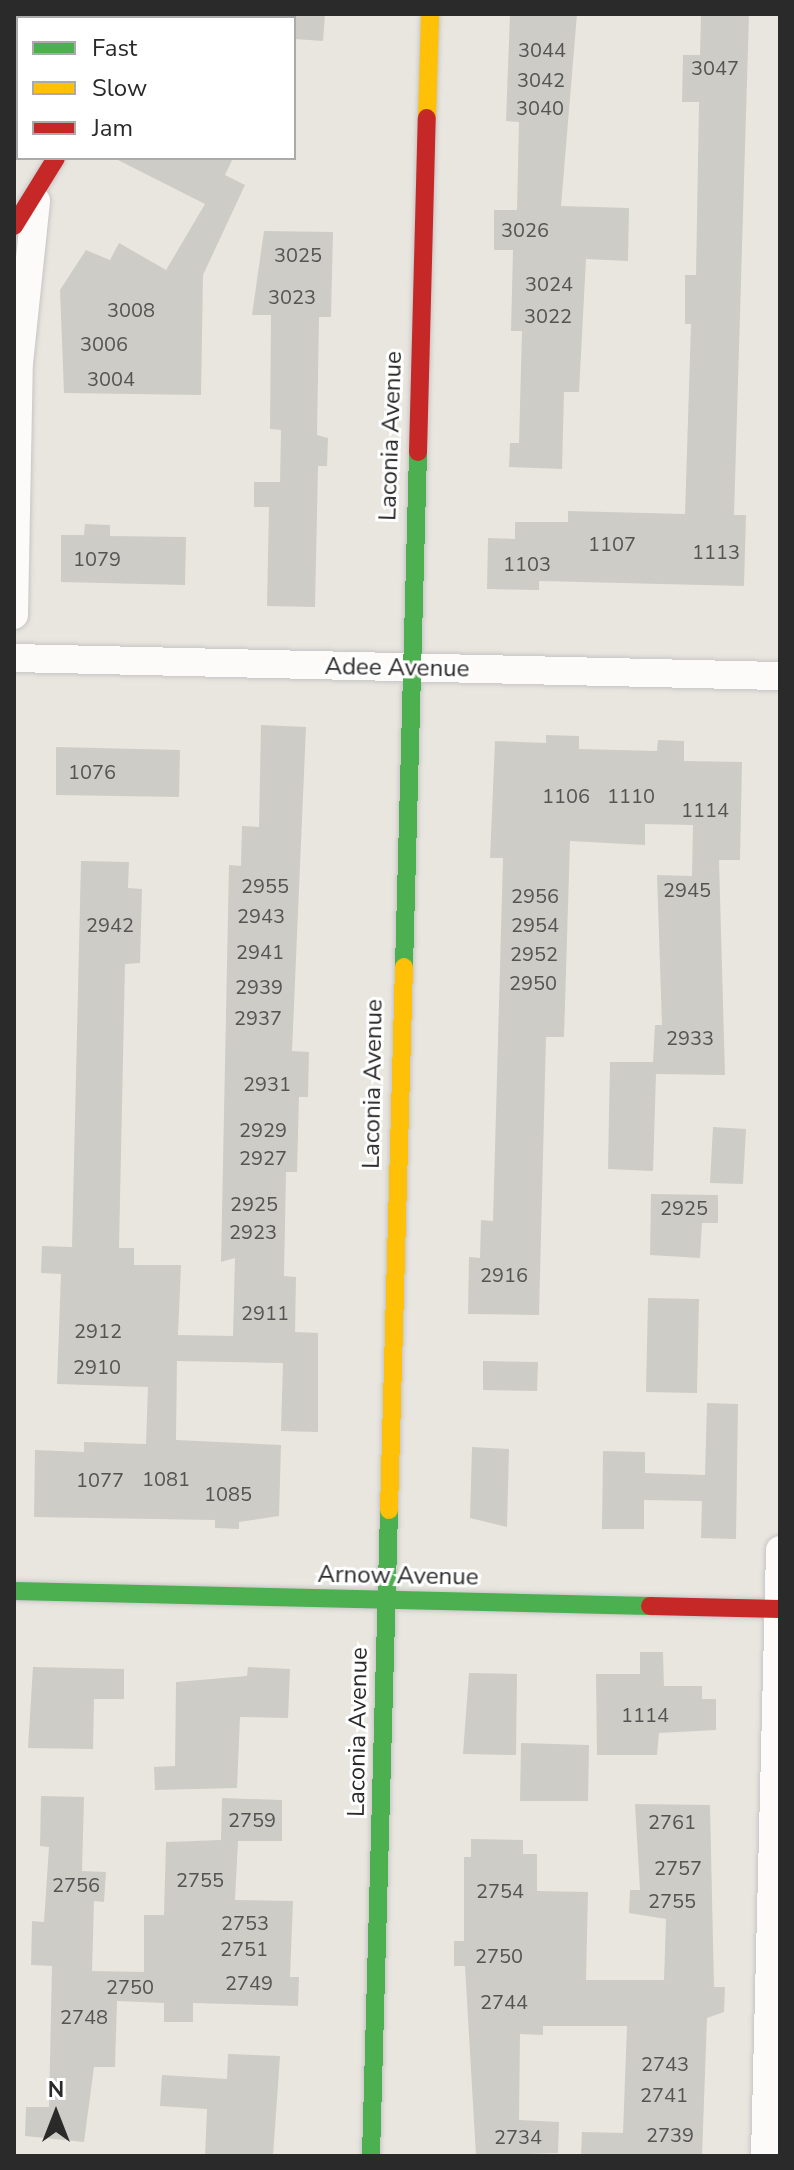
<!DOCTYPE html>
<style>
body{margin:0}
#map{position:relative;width:794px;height:2170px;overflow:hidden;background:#e9e6df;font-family:"Nunito Sans",sans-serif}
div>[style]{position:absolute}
.building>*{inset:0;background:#ceccc6}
.roads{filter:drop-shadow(0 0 2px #c6c5c5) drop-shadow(0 0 2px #c6c5c5)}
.street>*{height:28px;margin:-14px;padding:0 14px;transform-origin:14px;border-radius:14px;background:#fcfbfa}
.fast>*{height:18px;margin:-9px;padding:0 9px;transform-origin:9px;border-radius:9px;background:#4caf50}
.slow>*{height:18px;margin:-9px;padding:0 9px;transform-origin:9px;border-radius:9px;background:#ffc107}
.jam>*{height:18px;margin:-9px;padding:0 9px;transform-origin:9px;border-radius:9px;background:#c62828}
span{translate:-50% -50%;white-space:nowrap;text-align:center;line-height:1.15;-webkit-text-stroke:6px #fff;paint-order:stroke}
.number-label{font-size:20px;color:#555453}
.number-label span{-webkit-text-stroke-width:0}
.street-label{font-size:24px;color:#2a2a2a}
.frame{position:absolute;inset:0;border:16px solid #2a2a2a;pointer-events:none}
.legend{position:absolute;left:16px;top:16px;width:280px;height:144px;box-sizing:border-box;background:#fff;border:2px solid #aaa;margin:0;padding:10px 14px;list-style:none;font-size:24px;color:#2a2a2a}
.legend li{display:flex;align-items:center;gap:16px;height:40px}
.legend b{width:40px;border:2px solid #aaa}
.north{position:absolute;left:16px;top:2074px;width:80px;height:80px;-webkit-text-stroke:6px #fff;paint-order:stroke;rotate:0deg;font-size:22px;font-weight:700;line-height:32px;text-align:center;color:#2a2a2a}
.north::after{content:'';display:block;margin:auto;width:28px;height:36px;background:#2a2a2a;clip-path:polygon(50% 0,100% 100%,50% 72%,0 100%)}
</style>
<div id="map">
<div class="building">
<i style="clip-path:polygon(294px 14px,325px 14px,323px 41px,294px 39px)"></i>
<i style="clip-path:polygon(510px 14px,577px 14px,561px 206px,629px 208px,628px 261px,586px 259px,579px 392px,564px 392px,562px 469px,509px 467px,510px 443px,519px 443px,522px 331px,511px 331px,513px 250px,494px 250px,494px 210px,517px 210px,519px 122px,506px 121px)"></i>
<i style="clip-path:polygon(701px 14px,749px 14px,734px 515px,746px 515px,744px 586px,539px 581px,539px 590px,487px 589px,488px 538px,515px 539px,515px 522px,568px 522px,568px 511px,685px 514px,691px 324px,685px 324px,685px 275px,696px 275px,699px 102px,682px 102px,683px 55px,700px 55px)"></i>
<i style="clip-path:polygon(114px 158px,233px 158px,225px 175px,245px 185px,203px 275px,201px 395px,64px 393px,60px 290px,86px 250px,110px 260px,119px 243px,166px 270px,205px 204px)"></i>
<i style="clip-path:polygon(264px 231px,333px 232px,331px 317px,319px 317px,317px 435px,328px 438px,327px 466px,318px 466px,315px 607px,267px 606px,269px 507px,254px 507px,254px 482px,280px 482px,281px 430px,270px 429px,271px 315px,252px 315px)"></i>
<i style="clip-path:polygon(85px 524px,110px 525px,110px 536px,186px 537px,185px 585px,61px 582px,61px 535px,84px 535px)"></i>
<i style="clip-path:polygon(261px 725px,306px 727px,292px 1051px,309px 1052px,308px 1097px,299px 1097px,297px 1172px,286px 1172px,284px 1276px,296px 1277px,295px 1332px,318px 1333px,318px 1432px,281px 1431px,283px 1363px,177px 1361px,176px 1440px,281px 1445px,279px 1516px,239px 1522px,239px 1529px,215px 1528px,215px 1520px,34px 1517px,35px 1450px,84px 1452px,84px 1442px,146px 1444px,148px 1387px,57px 1384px,61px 1274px,41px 1273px,42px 1246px,72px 1247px,81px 861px,129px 862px,128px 888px,142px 889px,140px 963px,125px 964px,119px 1248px,134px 1248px,134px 1265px,181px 1265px,178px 1335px,233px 1336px,235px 1258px,221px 1262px,229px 865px,241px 866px,242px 826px,259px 827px)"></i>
<i style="clip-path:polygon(546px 735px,579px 736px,579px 749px,657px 751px,658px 740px,684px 741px,684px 761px,742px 762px,740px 860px,719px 860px,725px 1075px,656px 1074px,653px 1171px,608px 1169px,610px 1062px,653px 1062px,655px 1025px,662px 1025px,657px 875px,692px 876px,693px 825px,645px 824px,645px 845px,570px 841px,564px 1037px,546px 1037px,539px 1315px,468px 1314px,469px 1257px,480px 1258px,481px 1220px,493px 1221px,503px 858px,490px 858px,495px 741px,546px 743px)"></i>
<i style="clip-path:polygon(56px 747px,180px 750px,179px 797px,56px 795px)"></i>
<i style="clip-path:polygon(713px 1127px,746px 1129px,743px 1184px,710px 1183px)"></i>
<i style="clip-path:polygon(651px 1194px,718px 1195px,718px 1223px,702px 1223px,700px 1258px,650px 1255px)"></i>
<i style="clip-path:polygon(648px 1298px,699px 1299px,697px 1393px,646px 1392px)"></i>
<i style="clip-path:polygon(483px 1361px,538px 1362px,537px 1391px,483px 1390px)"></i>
<i style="clip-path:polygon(707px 1403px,738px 1404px,736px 1539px,701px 1538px,702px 1501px,644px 1500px,644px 1529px,602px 1529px,603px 1451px,645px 1452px,645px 1473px,705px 1475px)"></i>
<i style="clip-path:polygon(472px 1447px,509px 1449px,507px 1527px,470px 1518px)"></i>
<i style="clip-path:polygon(640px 1652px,663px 1652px,664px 1686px,702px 1686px,702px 1699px,716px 1699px,716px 1730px,659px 1733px,657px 1755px,597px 1755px,596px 1674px,640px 1674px)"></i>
<i style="clip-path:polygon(33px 1667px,124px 1669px,124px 1699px,94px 1699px,93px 1749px,28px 1748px)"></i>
<i style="clip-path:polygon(248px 1667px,290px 1669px,288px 1718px,240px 1717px,237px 1788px,155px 1790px,154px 1767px,175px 1766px,176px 1682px,247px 1676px)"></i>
<i style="clip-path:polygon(469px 1673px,517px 1674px,516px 1755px,463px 1754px)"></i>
<i style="clip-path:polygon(521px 1743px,589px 1745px,588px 1801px,520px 1801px)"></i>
<i style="clip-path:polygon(41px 1796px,84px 1797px,82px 1871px,106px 1872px,104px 1902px,94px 1901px,92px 1971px,144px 1972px,144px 1915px,164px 1915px,166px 1842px,221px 1840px,222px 1798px,282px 1800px,282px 1841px,238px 1841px,235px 1900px,293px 1901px,290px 1977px,299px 1977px,298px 2006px,193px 2003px,193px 2022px,164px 2022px,164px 2003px,117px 2001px,115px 2067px,94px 2067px,84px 2142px,25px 2136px,26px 2107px,49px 2107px,52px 1966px,31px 1965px,32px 1921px,44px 1922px,49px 1847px,40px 1846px)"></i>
<i style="clip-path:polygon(635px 1804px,710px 1805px,714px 1987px,725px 1987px,724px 2012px,707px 2018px,702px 2156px,581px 2156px,582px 2132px,623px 2133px,627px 2026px,543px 2026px,543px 2035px,520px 2034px,519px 2120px,559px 2122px,558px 2153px,476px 2156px,465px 1966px,454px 1966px,454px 1941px,464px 1941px,464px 1857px,471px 1857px,471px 1839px,523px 1840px,523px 1854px,537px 1854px,537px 1891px,588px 1892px,586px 1980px,664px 1980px,666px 1919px,629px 1913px,630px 1890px,640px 1890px)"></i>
<i style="clip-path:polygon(228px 2054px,280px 2056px,273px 2156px,205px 2156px,207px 2109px,160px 2106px,162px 2075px,227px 2079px)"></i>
</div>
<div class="roads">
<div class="street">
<i style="left:21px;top:18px;width:4px;rotate:-90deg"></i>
<i style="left:14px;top:615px;width:252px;rotate:-88.9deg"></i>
<i style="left:19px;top:363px;width:163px;rotate:-84deg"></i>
<i style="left:14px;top:658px;width:766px;rotate:1.35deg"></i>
<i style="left:765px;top:2156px;width:606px;rotate:-88.58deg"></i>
</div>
<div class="fast">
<i style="left:404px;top:967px;width:515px;rotate:-88.44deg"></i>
<i style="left:14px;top:1591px;width:636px;rotate:1.35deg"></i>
<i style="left:371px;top:2156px;width:646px;rotate:-88.4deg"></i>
</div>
<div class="slow">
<i style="left:131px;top:18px;width:4px;rotate:-63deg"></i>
<i style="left:427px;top:118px;width:104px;rotate:-88.3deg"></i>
<i style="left:389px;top:1510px;width:543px;rotate:-88.42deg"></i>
</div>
<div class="jam">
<i style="left:14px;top:226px;width:80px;rotate:-58.3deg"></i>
<i style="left:418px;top:452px;width:334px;rotate:-88.5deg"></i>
<i style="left:650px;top:1606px;width:130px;rotate:1.3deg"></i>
</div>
</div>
<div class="number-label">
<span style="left:542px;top:50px">3044</span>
<span style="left:715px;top:68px">3047</span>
<span style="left:541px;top:80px">3042</span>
<span style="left:540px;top:108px">3040</span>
<span style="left:525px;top:230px">3026</span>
<span style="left:298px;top:255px">3025</span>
<span style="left:549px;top:284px">3024</span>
<span style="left:292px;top:297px">3023</span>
<span style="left:131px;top:310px">3008</span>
<span style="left:548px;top:316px">3022</span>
<span style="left:104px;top:344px">3006</span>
<span style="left:111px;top:379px">3004</span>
<span style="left:612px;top:544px">1107</span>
<span style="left:716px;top:552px">1113</span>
<span style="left:97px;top:559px">1079</span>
<span style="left:527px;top:564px">1103</span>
<span style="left:92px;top:772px">1076</span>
<span style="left:566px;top:796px">1106</span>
<span style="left:631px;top:796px">1110</span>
<span style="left:705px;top:810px">1114</span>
<span style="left:265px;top:886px">2955</span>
<span style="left:687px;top:890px">2945</span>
<span style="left:535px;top:896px">2956</span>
<span style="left:261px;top:916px">2943</span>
<span style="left:110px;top:925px">2942</span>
<span style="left:535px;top:925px">2954</span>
<span style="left:260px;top:952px">2941</span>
<span style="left:534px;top:954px">2952</span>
<span style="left:533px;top:983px">2950</span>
<span style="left:259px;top:987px">2939</span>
<span style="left:258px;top:1018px">2937</span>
<span style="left:690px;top:1038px">2933</span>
<span style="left:267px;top:1084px">2931</span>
<span style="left:263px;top:1130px">2929</span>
<span style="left:263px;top:1158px">2927</span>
<span style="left:254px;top:1204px">2925</span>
<span style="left:684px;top:1208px">2925</span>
<span style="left:253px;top:1232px">2923</span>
<span style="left:504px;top:1275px">2916</span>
<span style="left:265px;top:1313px">2911</span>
<span style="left:98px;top:1331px">2912</span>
<span style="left:97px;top:1367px">2910</span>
<span style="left:166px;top:1479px">1081</span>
<span style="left:100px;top:1480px">1077</span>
<span style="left:228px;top:1494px">1085</span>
<span style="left:645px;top:1715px">1114</span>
<span style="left:252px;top:1820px">2759</span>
<span style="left:672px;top:1822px">2761</span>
<span style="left:678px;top:1868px">2757</span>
<span style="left:200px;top:1880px">2755</span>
<span style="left:76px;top:1885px">2756</span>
<span style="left:500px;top:1891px">2754</span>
<span style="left:672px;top:1901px">2755</span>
<span style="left:245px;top:1923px">2753</span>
<span style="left:244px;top:1949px">2751</span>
<span style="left:499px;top:1956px">2750</span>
<span style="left:249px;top:1983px">2749</span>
<span style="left:130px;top:1987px">2750</span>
<span style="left:504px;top:2002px">2744</span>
<span style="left:84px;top:2017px">2748</span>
<span style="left:665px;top:2064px">2743</span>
<span style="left:664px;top:2095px">2741</span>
<span style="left:670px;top:2135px">2739</span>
<span style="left:518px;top:2137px">2734</span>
</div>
<div class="street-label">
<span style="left:391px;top:436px;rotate:-88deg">Laconia Avenue</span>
<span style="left:397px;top:668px;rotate:1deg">Adee Avenue</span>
<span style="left:373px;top:1084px;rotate:-89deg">Laconia Avenue</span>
<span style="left:398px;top:1576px;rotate:1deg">Arnow Avenue</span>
<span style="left:358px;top:1732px;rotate:-89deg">Laconia Avenue</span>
</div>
<div class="frame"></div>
<ul class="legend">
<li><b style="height:10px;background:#4caf50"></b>Fast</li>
<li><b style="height:10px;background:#ffc107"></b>Slow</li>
<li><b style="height:10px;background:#c62828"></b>Jam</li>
</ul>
<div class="north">N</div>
</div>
